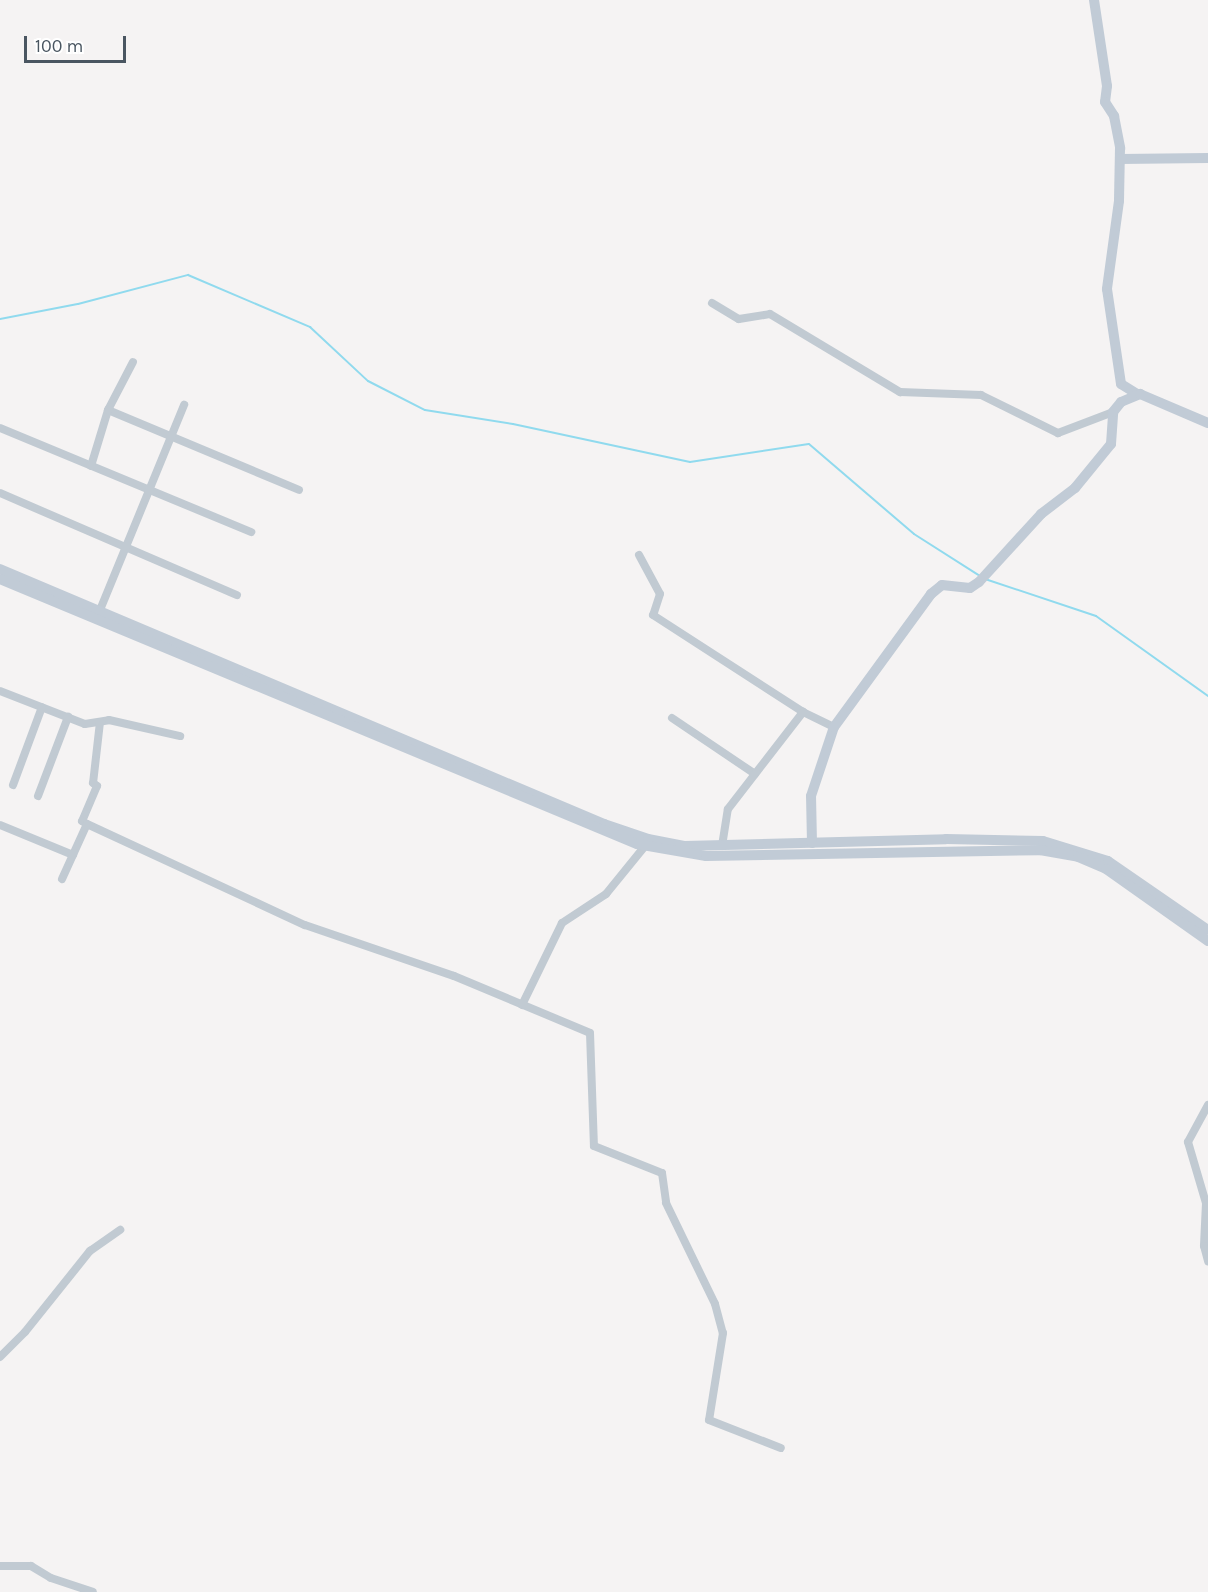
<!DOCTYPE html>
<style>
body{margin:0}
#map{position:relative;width:1208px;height:1592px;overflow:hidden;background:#f5f3f3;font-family:Karla,sans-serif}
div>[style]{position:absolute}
.stream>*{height:2px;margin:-1px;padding:0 1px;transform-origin:1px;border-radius:1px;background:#90daee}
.street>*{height:8px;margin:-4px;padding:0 4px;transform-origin:4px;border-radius:4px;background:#c1cad2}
.secondary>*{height:10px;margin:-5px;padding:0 5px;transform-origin:5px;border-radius:5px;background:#c1cbd6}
span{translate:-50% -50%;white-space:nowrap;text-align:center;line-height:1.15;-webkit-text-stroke:4.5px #fff;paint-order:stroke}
.scale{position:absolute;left:24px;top:36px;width:102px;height:27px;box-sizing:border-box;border:3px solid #4a5661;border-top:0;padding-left:8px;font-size:18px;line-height:21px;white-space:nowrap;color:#4a5661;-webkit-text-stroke:4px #fff;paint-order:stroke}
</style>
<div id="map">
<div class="stream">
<i style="left:0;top:319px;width:79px;rotate:-10.9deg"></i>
<i style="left:78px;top:304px;width:114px;rotate:-14.8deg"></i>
<i style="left:188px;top:275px;width:133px;rotate:23.1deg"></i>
<i style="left:310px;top:327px;width:79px;rotate:43deg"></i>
<i style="left:368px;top:381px;width:64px;rotate:27deg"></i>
<i style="left:425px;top:410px;width:89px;rotate:9deg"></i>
<i style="left:513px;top:424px;width:181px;rotate:12.1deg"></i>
<i style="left:690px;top:462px;width:120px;rotate:-8.6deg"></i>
<i style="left:809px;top:444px;width:138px;rotate:40.6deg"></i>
<i style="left:914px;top:534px;width:78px;rotate:32.5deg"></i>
<i style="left:985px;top:579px;width:117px;rotate:18.4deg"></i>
<i style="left:1096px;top:616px;width:138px;rotate:35.5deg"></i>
</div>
<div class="street">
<i style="left:712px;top:303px;width:31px;rotate:31deg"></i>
<i style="left:739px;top:319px;width:31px;rotate:-9deg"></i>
<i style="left:770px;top:314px;width:152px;rotate:31deg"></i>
<i style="left:900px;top:392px;width:81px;rotate:2.1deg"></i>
<i style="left:981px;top:395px;width:86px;rotate:26.3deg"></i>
<i style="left:1058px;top:433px;width:59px;rotate:-20.9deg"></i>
<i style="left:108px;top:410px;width:207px;rotate:22.7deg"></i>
<i style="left:0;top:428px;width:272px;rotate:22.5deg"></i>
<i style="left:91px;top:466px;width:59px;rotate:-73.1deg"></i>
<i style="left:108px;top:410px;width:54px;rotate:-62.5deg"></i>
<i style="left:0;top:493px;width:258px;rotate:23.3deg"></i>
<i style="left:639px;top:555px;width:44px;rotate:61.7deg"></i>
<i style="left:660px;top:594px;width:22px;rotate:108deg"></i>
<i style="left:653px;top:615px;width:179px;rotate:32.9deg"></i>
<i style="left:803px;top:712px;width:34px;rotate:26deg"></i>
<i style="left:100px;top:610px;width:222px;rotate:-67.7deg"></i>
<i style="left:0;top:691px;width:91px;rotate:21.2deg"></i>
<i style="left:85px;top:724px;width:24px;rotate:-9deg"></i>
<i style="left:109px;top:720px;width:73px;rotate:12.7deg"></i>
<i style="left:672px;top:718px;width:100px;rotate:34deg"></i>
<i style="left:100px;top:722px;width:61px;rotate:96.5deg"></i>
<i style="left:93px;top:783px;width:5px;rotate:37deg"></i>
<i style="left:97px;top:786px;width:38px;rotate:113deg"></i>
<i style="left:82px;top:821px;width:6px;rotate:31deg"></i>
<i style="left:87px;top:824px;width:240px;rotate:24.9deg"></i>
<i style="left:305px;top:925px;width:157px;rotate:18.9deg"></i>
<i style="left:454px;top:976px;width:147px;rotate:22.7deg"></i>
<i style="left:590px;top:1033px;width:113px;rotate:88deg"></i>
<i style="left:594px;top:1146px;width:73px;rotate:21.7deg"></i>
<i style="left:662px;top:1173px;width:30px;rotate:82deg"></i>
<i style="left:666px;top:1203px;width:112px;rotate:64.1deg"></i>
<i style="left:715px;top:1304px;width:30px;rotate:75deg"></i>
<i style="left:723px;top:1333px;width:88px;rotate:99.1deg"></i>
<i style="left:709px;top:1420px;width:77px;rotate:21.3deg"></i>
<i style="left:13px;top:785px;width:83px;rotate:-69.6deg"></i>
<i style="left:38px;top:796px;width:85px;rotate:-69.2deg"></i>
<i style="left:0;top:825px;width:79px;rotate:22.3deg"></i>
<i style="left:722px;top:846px;width:37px;rotate:-81deg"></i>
<i style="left:728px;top:809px;width:123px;rotate:-52.3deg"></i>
<i style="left:62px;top:879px;width:60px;rotate:-65.6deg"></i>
<i style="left:522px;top:1005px;width:91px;rotate:-64deg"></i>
<i style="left:562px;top:923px;width:53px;rotate:-33.4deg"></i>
<i style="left:606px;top:894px;width:62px;rotate:-50.9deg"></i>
<i style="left:1208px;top:1105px;width:42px;rotate:118.4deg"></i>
<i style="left:1188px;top:1142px;width:64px;rotate:73.6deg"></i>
<i style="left:1206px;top:1203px;width:43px;rotate:92.7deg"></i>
<i style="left:1204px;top:1246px;width:16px;rotate:75deg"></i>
<i style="left:0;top:1357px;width:35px;rotate:-45deg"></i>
<i style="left:25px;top:1332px;width:104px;rotate:-51.3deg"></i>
<i style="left:90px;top:1251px;width:37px;rotate:-35deg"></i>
<i style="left:0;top:1566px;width:31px"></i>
<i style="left:31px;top:1566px;width:23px;rotate:31deg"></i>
<i style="left:51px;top:1578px;width:44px;rotate:18.4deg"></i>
</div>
<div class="secondary">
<i style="left:1094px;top:0;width:87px;rotate:81.4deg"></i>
<i style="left:1107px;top:86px;width:16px;rotate:97deg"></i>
<i style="left:1105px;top:102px;width:17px;rotate:57deg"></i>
<i style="left:1114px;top:116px;width:33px;rotate:79deg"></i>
<i style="left:1120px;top:148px;width:53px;rotate:91.1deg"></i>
<i style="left:1119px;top:201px;width:89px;rotate:97.8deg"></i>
<i style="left:1107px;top:289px;width:96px;rotate:81.6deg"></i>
<i style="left:1121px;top:384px;width:19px;rotate:32deg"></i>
<i style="left:1120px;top:159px;width:88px;rotate:-0.7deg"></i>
<i style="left:0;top:569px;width:656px;rotate:22.89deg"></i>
<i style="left:604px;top:824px;width:46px;rotate:18.8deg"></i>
<i style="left:648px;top:839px;width:38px;rotate:11deg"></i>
<i style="left:685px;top:846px;width:261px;rotate:-1.5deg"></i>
<i style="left:946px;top:839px;width:97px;rotate:1.2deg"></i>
<i style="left:1043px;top:841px;width:68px;rotate:17.1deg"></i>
<i style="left:1108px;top:861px;width:121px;rotate:34.6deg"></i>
<i style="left:0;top:579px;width:690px;rotate:22.59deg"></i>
<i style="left:637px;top:844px;width:70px;rotate:9.9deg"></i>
<i style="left:706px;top:856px;width:334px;rotate:-1deg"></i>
<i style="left:1040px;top:850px;width:39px;rotate:10deg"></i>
<i style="left:1078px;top:857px;width:30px;rotate:23deg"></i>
<i style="left:1106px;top:869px;width:125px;rotate:35.2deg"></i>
<i style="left:812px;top:843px;width:47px;rotate:-91.2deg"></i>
<i style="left:811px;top:796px;width:73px;rotate:-71.6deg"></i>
<i style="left:834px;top:727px;width:165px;rotate:-53.9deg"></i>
<i style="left:931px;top:594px;width:14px;rotate:-39deg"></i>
<i style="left:942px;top:585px;width:28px;rotate:6deg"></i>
<i style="left:970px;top:588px;width:11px;rotate:-34deg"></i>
<i style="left:979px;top:582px;width:92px;rotate:-47.6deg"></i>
<i style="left:1041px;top:514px;width:43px;rotate:-37.4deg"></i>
<i style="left:1075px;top:488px;width:57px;rotate:-50.7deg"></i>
<i style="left:1111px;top:444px;width:32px;rotate:-86deg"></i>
<i style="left:1113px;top:412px;width:13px;rotate:-51deg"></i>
<i style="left:1121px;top:402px;width:21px;rotate:-23deg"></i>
<i style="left:1140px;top:394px;width:74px;rotate:23.1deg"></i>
</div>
<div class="scale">100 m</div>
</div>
